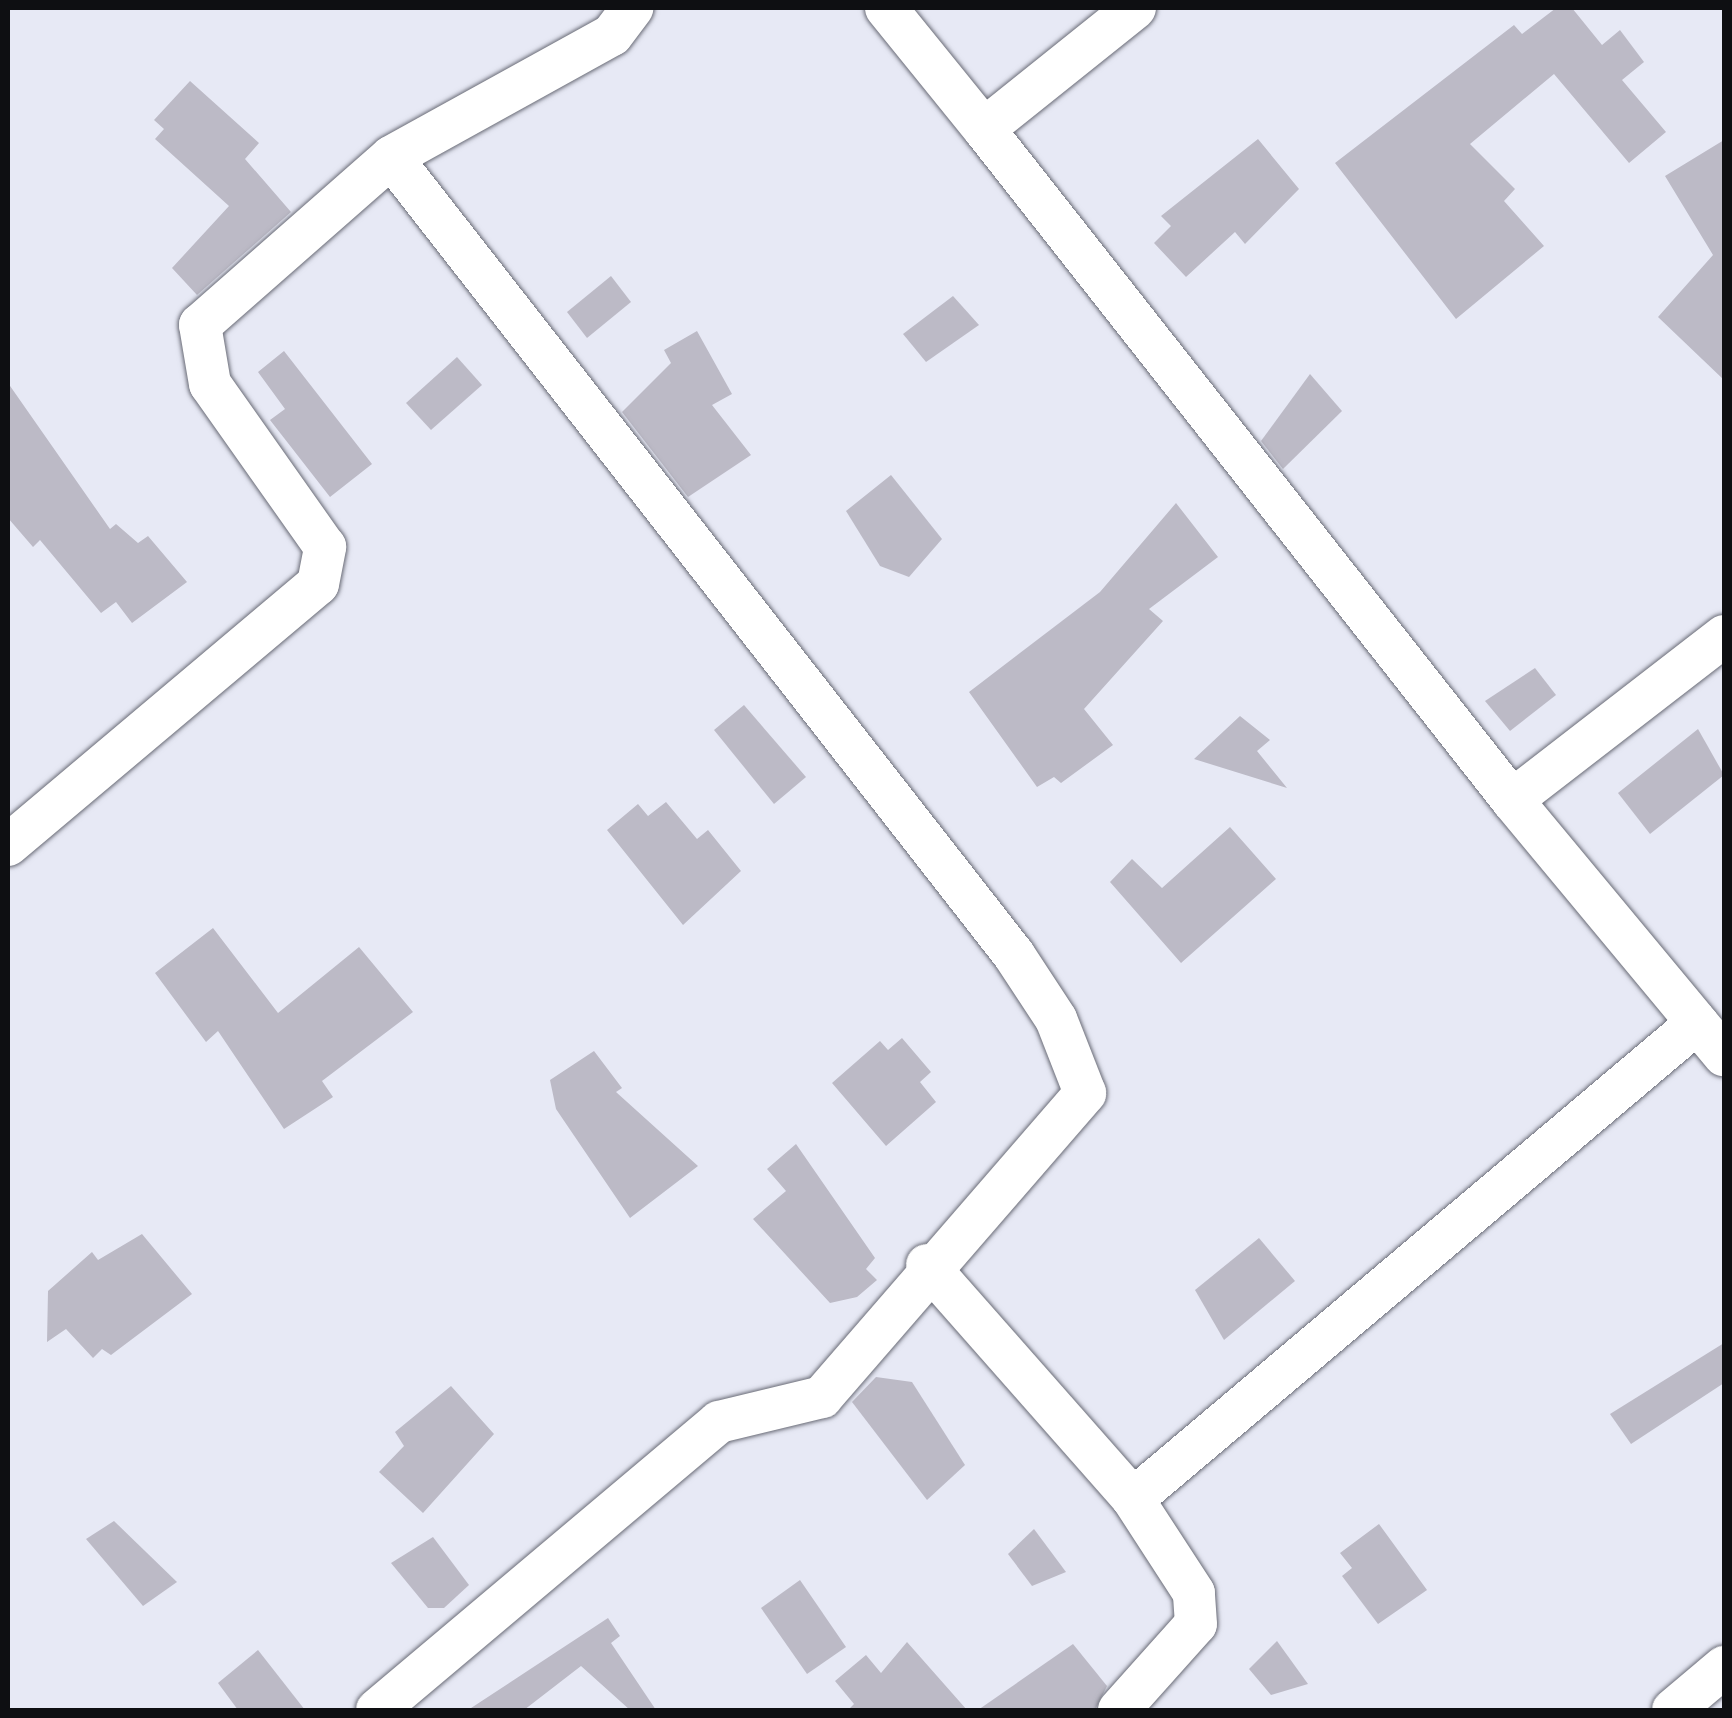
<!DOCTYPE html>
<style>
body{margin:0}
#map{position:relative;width:1732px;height:1718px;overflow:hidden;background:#e7e9f5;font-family:"Nunito Sans",sans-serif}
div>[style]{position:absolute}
.building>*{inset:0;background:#bcbac6}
.roads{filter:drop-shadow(0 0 2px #696b76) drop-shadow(0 0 2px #696b76)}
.minor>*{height:42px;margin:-21px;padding:0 21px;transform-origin:21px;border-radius:21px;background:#fff}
span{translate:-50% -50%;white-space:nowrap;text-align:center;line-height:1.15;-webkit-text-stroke:8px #e7e9f5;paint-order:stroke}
.frame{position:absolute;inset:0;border:10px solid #0e0f12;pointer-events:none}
</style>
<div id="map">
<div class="building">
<i style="clip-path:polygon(1556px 8px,1572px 8px,1602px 45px,1620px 30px,1644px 62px,1622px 80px,1666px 132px,1629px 163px,1554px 74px,1470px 144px,1515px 189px,1504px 201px,1544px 246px,1456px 319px,1335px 163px,1514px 25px,1522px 34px)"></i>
<i style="clip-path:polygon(190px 81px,259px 143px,245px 159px,291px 212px,197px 295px,172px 268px,229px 206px,155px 139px,164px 129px,154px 120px)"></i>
<i style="clip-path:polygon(1258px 139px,1299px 189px,1245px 244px,1235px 232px,1186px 277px,1154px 243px,1171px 226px,1161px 216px)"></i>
<i style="clip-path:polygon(1724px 140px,1724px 380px,1658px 317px,1713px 255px,1665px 176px)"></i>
<i style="clip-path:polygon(611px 276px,631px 302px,587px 338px,567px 312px)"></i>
<i style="clip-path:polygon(953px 296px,979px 325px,926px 362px,903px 334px)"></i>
<i style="clip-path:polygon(697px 331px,732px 394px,712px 405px,751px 455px,688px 497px,622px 412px,671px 363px,664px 350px)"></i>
<i style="clip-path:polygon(284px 351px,372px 464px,330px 497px,270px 420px,285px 409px,258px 372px)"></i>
<i style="clip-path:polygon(457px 357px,482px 385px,431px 430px,406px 403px)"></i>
<i style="clip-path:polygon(1310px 374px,1342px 411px,1283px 469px,1261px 441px)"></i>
<i style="clip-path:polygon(8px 383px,110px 529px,116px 524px,138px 543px,148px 536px,187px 582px,132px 623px,116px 602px,101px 613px,40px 540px,33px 547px,8px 518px)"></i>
<i style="clip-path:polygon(891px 475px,942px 539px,909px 577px,880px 566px,846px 511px)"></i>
<i style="clip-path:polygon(1176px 503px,1218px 557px,1149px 609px,1163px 621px,1084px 709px,1113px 745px,1061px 783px,1054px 777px,1037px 787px,969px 692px,1100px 592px)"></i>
<i style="clip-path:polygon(1535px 668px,1556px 695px,1510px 731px,1485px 701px)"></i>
<i style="clip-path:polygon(744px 705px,806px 777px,774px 804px,714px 730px)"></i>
<i style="clip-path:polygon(1240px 716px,1270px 740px,1257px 751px,1287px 788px,1194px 759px)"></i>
<i style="clip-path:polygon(1698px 729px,1724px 775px,1650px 834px,1618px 793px)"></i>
<i style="clip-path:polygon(666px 802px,697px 839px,708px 830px,741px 871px,683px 925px,607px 830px,638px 804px,648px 816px)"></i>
<i style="clip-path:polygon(1230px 827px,1276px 879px,1181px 963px,1110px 882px,1132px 859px,1162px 888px)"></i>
<i style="clip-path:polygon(213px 928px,278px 1013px,359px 947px,413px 1012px,322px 1081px,333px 1097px,284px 1129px,218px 1031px,206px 1042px,155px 973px)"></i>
<i style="clip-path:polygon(902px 1038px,931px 1072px,920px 1082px,936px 1102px,886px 1146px,832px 1083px,880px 1041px,888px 1050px)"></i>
<i style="clip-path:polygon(594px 1051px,622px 1088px,616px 1092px,698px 1166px,630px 1218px,556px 1109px,550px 1080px)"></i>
<i style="clip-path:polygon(796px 1144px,875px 1258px,866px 1269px,877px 1280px,857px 1297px,830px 1303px,753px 1219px,786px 1191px,767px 1169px)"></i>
<i style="clip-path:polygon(142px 1234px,192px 1294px,111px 1355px,102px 1349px,93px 1358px,66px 1329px,47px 1342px,48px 1291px,92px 1252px,98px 1260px)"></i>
<i style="clip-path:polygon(1259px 1238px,1295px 1281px,1224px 1340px,1195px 1290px)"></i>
<i style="clip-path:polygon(1724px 1343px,1724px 1383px,1631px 1444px,1610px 1414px)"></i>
<i style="clip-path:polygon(876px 1377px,912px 1382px,965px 1465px,927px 1500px,852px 1402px)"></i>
<i style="clip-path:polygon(451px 1386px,494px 1434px,423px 1513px,379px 1472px,404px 1446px,395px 1432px)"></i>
<i style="clip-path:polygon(114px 1521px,177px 1582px,143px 1606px,86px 1539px)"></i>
<i style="clip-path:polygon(1379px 1524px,1427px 1590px,1378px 1624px,1342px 1576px,1352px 1568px,1340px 1553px)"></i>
<i style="clip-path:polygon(1034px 1529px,1066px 1572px,1032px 1586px,1008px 1554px)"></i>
<i style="clip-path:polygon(433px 1537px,469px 1585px,444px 1608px,428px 1608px,391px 1563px)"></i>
<i style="clip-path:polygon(800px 1580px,846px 1647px,807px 1674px,761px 1608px)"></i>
<i style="clip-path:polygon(608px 1618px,620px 1636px,611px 1643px,656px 1710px,630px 1710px,581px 1666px,524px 1710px,468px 1710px)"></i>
<i style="clip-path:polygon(1277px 1641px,1308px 1684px,1271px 1695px,1249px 1669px)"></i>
<i style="clip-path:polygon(907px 1642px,967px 1710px,848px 1710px,854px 1704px,835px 1681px,866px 1655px,881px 1673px)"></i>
<i style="clip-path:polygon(1073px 1644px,1107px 1686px,1095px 1710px,978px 1710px)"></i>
<i style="clip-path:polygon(258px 1650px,305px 1710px,238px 1710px,218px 1683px)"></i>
</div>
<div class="roads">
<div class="minor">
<i style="left:886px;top:8px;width:156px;rotate:51deg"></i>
<i style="left:1135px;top:8px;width:193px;rotate:141.3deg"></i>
<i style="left:984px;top:129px;width:854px;rotate:51.8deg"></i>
<i style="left:1512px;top:800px;width:332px;rotate:50.3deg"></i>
<i style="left:1512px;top:800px;width:268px;rotate:-37.7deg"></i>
<i style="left:8px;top:845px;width:405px;rotate:-40.1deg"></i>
<i style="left:318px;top:584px;width:38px;rotate:-79deg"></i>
<i style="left:325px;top:547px;width:199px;rotate:-125.2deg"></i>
<i style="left:210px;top:384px;width:60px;rotate:-99.6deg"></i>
<i style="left:200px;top:325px;width:254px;rotate:-41.3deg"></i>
<i style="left:391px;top:157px;width:252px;rotate:-28.9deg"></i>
<i style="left:612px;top:35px;width:34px;rotate:-53deg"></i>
<i style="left:927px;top:1265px;width:312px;rotate:48.6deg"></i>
<i style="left:1133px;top:1499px;width:738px;rotate:-40.16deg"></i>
<i style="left:377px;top:1710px;width:447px;rotate:-40.1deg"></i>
<i style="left:719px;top:1422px;width:106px;rotate:-13.6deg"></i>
<i style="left:822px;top:1397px;width:402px;rotate:-49.1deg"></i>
<i style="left:1085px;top:1093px;width:79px;rotate:-111.4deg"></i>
<i style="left:1056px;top:1019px;width:77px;rotate:-123.3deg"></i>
<i style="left:1014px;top:955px;width:1012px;rotate:-127.98deg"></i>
<i style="left:1119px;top:1710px;width:115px;rotate:-48.2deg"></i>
<i style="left:1196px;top:1624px;width:31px;rotate:-94deg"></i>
<i style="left:1194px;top:1593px;width:112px;rotate:-123deg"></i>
<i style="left:1673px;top:1710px;width:67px;rotate:-40.1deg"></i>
</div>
</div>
<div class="frame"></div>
</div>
